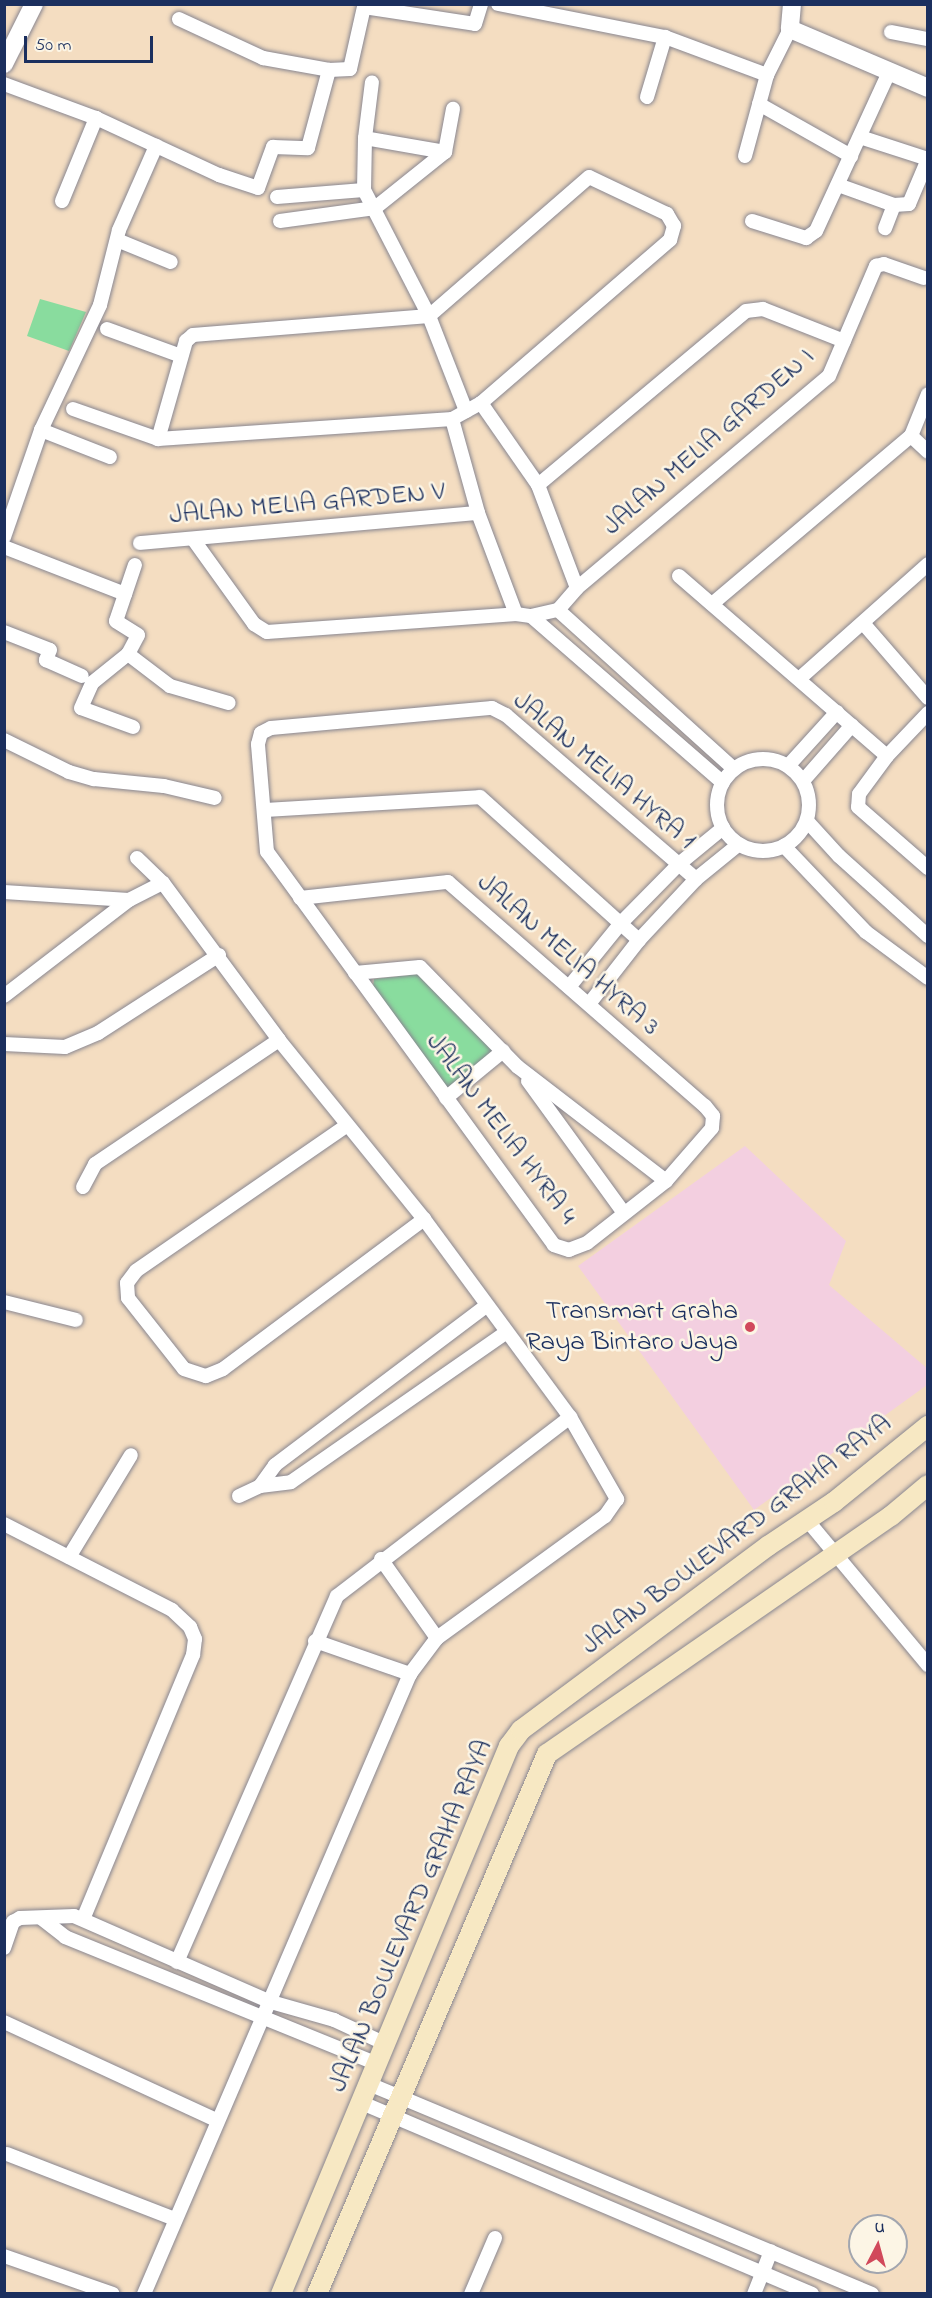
<!DOCTYPE html>
<style>
body{margin:0}
#map{position:relative;width:932px;height:2298px;overflow:hidden;background:#f4ddc1;font-family:"Indie Flower",sans-serif}
div>[style]{position:absolute}
.built>*{inset:0;background:#f3cfe0}
.green>*{inset:0;background:#89dc9e}
.roads{filter:drop-shadow(0 0 2px #888690) drop-shadow(0 0 2px #888690)}
.minor>*{height:14px;margin:-7px;padding:0 7px;transform-origin:7px;border-radius:7px;background:#fff}
.minor>.ring{margin:-7px;padding:0;box-sizing:content-box;background:none;border:14px solid #fff;border-radius:50%}
.tertiary>*{height:18px;margin:-9px;padding:0 9px;transform-origin:9px;border-radius:9px;background:#fff}
.secondary>*{height:20px;margin:-10px;padding:0 10px;transform-origin:10px;border-radius:10px;background:#f7e8c3}
.dots>*{width:16px;height:16px;translate:-50% -50%;box-sizing:border-box;border:3px solid #fcf5e5;border-radius:50%}
span{translate:-50% -50%;white-space:nowrap;text-align:center;line-height:1.15;-webkit-text-stroke:5px #fcf5e5;paint-order:stroke}
.street-label{font-size:27px;color:#1b2f5e}
.poi-label{font-size:27px;color:#1b2f5e}
.right{translate:-100% -50%;text-align:right}
.frame{position:absolute;inset:0;border:6px solid #1b2f5e;pointer-events:none}
.north{position:absolute;left:848px;top:2214px;width:60px;height:60px;box-sizing:border-box;background:#fcf5e5;border:2px solid #a2a6af;border-radius:50%;rotate:6deg;font-size:16px;font-weight:700;line-height:24px;text-align:center;color:#1b2f5e}
.north::after{content:'';display:block;margin:auto;width:21px;height:27px;background:#d1495b;clip-path:polygon(50% 0,100% 100%,50% 72%,0 100%)}
.scale{position:absolute;left:24px;top:36px;width:129px;height:27px;box-sizing:border-box;border:3px solid #1b2f5e;border-top:0;padding-left:8px;font-size:18px;line-height:21px;white-space:nowrap;color:#1b2f5e;-webkit-text-stroke:4px #fcf5e5;paint-order:stroke}
</style>
<div id="map">
<div class="built">
<i style="clip-path:polygon(745px 1146px,846px 1241px,829px 1285px,928px 1369px,927px 1385px,754px 1510px,578px 1266px)"></i>
</div>
<div class="green">
<i style="clip-path:polygon(40px 299px,86px 312px,69px 351px,27px 336px)"></i>
<i style="clip-path:polygon(418px 974px,494px 1049px,449px 1091px,373px 987px,374px 979px)"></i>
</div>
<div class="roads">
<div class="minor">
<i style="left:498px;top:4px;width:170px;rotate:11.2deg"></i>
<i style="left:665px;top:37px;width:109px;rotate:20.4deg"></i>
<i style="left:179px;top:19px;width:93px;rotate:24.9deg"></i>
<i style="left:263px;top:58px;width:67px;rotate:10.3deg"></i>
<i style="left:329px;top:70px;width:21px;rotate:-3deg"></i>
<i style="left:350px;top:69px;width:64px;rotate:-77.3deg"></i>
<i style="left:364px;top:7px;width:112px;rotate:8.7deg"></i>
<i style="left:475px;top:24px;width:21px;rotate:-73deg"></i>
<i style="left:891px;top:32px;width:38px;rotate:11deg"></i>
<i style="left:4px;top:84px;width:98px;rotate:20.3deg"></i>
<i style="left:96px;top:118px;width:136px;rotate:24.9deg"></i>
<i style="left:219px;top:175px;width:41px;rotate:18.4deg"></i>
<i style="left:258px;top:188px;width:44px;rotate:-69.9deg"></i>
<i style="left:273px;top:147px;width:35px;rotate:2deg"></i>
<i style="left:308px;top:148px;width:81px;rotate:-74.9deg"></i>
<i style="left:647px;top:97px;width:63px;rotate:-73.3deg"></i>
<i style="left:759px;top:104px;width:106px;rotate:29.5deg"></i>
<i style="left:860px;top:137px;width:71px;rotate:17.9deg"></i>
<i style="left:365px;top:138px;width:56px;rotate:-82.9deg"></i>
<i style="left:445px;top:152px;width:81px;rotate:-170.1deg"></i>
<i style="left:365px;top:138px;width:52px;rotate:91.1deg"></i>
<i style="left:364px;top:190px;width:142px;rotate:62.7deg"></i>
<i style="left:429px;top:316px;width:102px;rotate:68.7deg"></i>
<i style="left:745px;top:156px;width:84px;rotate:-74.8deg"></i>
<i style="left:767px;top:75px;width:51px;rotate:-63.4deg"></i>
<i style="left:838px;top:185px;width:59px;rotate:19.7deg"></i>
<i style="left:894px;top:205px;width:25px;rotate:111deg"></i>
<i style="left:277px;top:197px;width:87px;rotate:-4.6deg"></i>
<i style="left:62px;top:201px;width:90px;rotate:-67.7deg"></i>
<i style="left:894px;top:205px;width:15px;rotate:-4deg"></i>
<i style="left:909px;top:204px;width:49px;rotate:-67.1deg"></i>
<i style="left:280px;top:221px;width:96px;rotate:-7.8deg"></i>
<i style="left:375px;top:208px;width:90px;rotate:-38.7deg"></i>
<i style="left:445px;top:152px;width:44px;rotate:-79.5deg"></i>
<i style="left:752px;top:221px;width:57px;rotate:17.5deg"></i>
<i style="left:806px;top:238px;width:12px;rotate:-35deg"></i>
<i style="left:816px;top:231px;width:175px;rotate:-65.3deg"></i>
<i style="left:117px;top:240px;width:58px;rotate:22.2deg"></i>
<i style="left:107px;top:329px;width:79px;rotate:20deg"></i>
<i style="left:481px;top:403px;width:100px;rotate:55.2deg"></i>
<i style="left:538px;top:485px;width:110px;rotate:69.3deg"></i>
<i style="left:73px;top:409px;width:90px;rotate:19.4deg"></i>
<i style="left:158px;top:439px;width:295px;rotate:-3.9deg"></i>
<i style="left:452px;top:419px;width:33px;rotate:-29deg"></i>
<i style="left:481px;top:403px;width:250px;rotate:-40.8deg"></i>
<i style="left:670px;top:240px;width:15px;rotate:-74deg"></i>
<i style="left:674px;top:226px;width:14px;rotate:-120deg"></i>
<i style="left:667px;top:214px;width:86px;rotate:-154.6deg"></i>
<i style="left:589px;top:177px;width:212px;rotate:139deg"></i>
<i style="left:429px;top:316px;width:237px;rotate:175.4deg"></i>
<i style="left:193px;top:335px;width:9px;rotate:139deg"></i>
<i style="left:186px;top:341px;width:102px;rotate:105.9deg"></i>
<i style="left:452px;top:419px;width:98px;rotate:74.5deg"></i>
<i style="left:478px;top:513px;width:108px;rotate:69.4deg"></i>
<i style="left:41px;top:430px;width:74px;rotate:21.4deg"></i>
<i style="left:911px;top:436px;width:23px;rotate:43deg"></i>
<i style="left:538px;top:485px;width:271px;rotate:-39.9deg"></i>
<i style="left:746px;top:311px;width:17px;rotate:-7deg"></i>
<i style="left:763px;top:309px;width:87px;rotate:21.6deg"></i>
<i style="left:4px;top:537px;width:113px;rotate:-70.9deg"></i>
<i style="left:41px;top:430px;width:138px;rotate:-64.7deg"></i>
<i style="left:100px;top:305px;width:77px;rotate:-75.8deg"></i>
<i style="left:119px;top:230px;width:92px;rotate:-66.2deg"></i>
<i style="left:193px;top:539px;width:105px;rotate:54.3deg"></i>
<i style="left:254px;top:624px;width:15px;rotate:32deg"></i>
<i style="left:267px;top:632px;width:250px;rotate:-4.1deg"></i>
<i style="left:516px;top:614px;width:15px;rotate:8deg"></i>
<i style="left:531px;top:616px;width:28px;rotate:-13deg"></i>
<i style="left:558px;top:610px;width:29px;rotate:-49deg"></i>
<i style="left:577px;top:588px;width:329px;rotate:-40.1deg"></i>
<i style="left:829px;top:376px;width:120px;rotate:-66.9deg"></i>
<i style="left:876px;top:266px;width:8px;rotate:-14deg"></i>
<i style="left:884px;top:264px;width:42px;rotate:19.3deg"></i>
<i style="left:140px;top:543px;width:339px;rotate:-5.1deg"></i>
<i style="left:4px;top:547px;width:130px;rotate:21.2deg"></i>
<i style="left:679px;top:576px;width:275px;rotate:40.9deg"></i>
<i style="left:712px;top:604px;width:260px;rotate:-40.2deg"></i>
<i style="left:911px;top:436px;width:45px;rotate:-68deg"></i>
<i style="left:558px;top:610px;width:237px;rotate:42.1deg"></i>
<i style="left:531px;top:616px;width:254px;rotate:41deg"></i>
<i style="left:863px;top:623px;width:99px;rotate:49.1deg"></i>
<i style="left:4px;top:632px;width:49px;rotate:21.4deg"></i>
<i style="left:50px;top:650px;width:11px;rotate:112deg"></i>
<i style="left:46px;top:660px;width:39px;rotate:24deg"></i>
<i style="left:128px;top:654px;width:53px;rotate:37.3deg"></i>
<i style="left:170px;top:686px;width:61px;rotate:16.1deg"></i>
<i style="left:799px;top:679px;width:173px;rotate:-41.7deg"></i>
<i style="left:928px;top:713px;width:59px;rotate:133.6deg"></i>
<i style="left:887px;top:756px;width:47px;rotate:126.4deg"></i>
<i style="left:859px;top:794px;width:13px;rotate:94deg"></i>
<i style="left:858px;top:807px;width:93px;rotate:41.1deg"></i>
<i style="left:133px;top:727px;width:55px;rotate:-159.9deg"></i>
<i style="left:81px;top:708px;width:27px;rotate:-66deg"></i>
<i style="left:92px;top:683px;width:46px;rotate:-38.9deg"></i>
<i style="left:128px;top:654px;width:21px;rotate:-62deg"></i>
<i style="left:138px;top:635px;width:26px;rotate:-148deg"></i>
<i style="left:116px;top:621px;width:59px;rotate:-71.3deg"></i>
<i style="left:4px;top:740px;width:72px;rotate:26.2deg"></i>
<i style="left:69px;top:772px;width:26px;rotate:16deg"></i>
<i style="left:94px;top:779px;width:70px;rotate:5.7deg"></i>
<i style="left:164px;top:786px;width:52px;rotate:13.2deg"></i>
<i class="ring" style="left:717px;top:759px;width:78px;height:78px"></i>
<i style="left:788px;top:766px;width:73px;rotate:-47.8deg"></i>
<i style="left:803px;top:781px;width:74px;rotate:-48.8deg"></i>
<i style="left:264px;top:810px;width:216px;rotate:-3.4deg"></i>
<i style="left:480px;top:797px;width:214px;rotate:42deg"></i>
<i style="left:807px;top:821px;width:47px;rotate:47.6deg"></i>
<i style="left:839px;top:856px;width:120px;rotate:42deg"></i>
<i style="left:784px;top:846px;width:119px;rotate:46.4deg"></i>
<i style="left:866px;top:932px;width:77px;rotate:36.6deg"></i>
<i style="left:137px;top:858px;width:36px;rotate:44deg"></i>
<i style="left:163px;top:883px;width:195px;rotate:53.5deg"></i>
<i style="left:279px;top:1040px;width:230px;rotate:51deg"></i>
<i style="left:424px;top:1219px;width:246px;rotate:53.6deg"></i>
<i style="left:570px;top:1417px;width:95px;rotate:60.2deg"></i>
<i style="left:617px;top:1499px;width:21px;rotate:125deg"></i>
<i style="left:605px;top:1516px;width:208px;rotate:144deg"></i>
<i style="left:437px;top:1638px;width:45px;rotate:126.9deg"></i>
<i style="left:410px;top:1674px;width:675px;rotate:113.22deg"></i>
<i style="left:4px;top:892px;width:125px;rotate:3.7deg"></i>
<i style="left:300px;top:898px;width:149px;rotate:-6.2deg"></i>
<i style="left:448px;top:882px;width:341px;rotate:41.1deg"></i>
<i style="left:705px;top:1106px;width:13px;rotate:51deg"></i>
<i style="left:713px;top:1116px;width:12px;rotate:95deg"></i>
<i style="left:712px;top:1128px;width:70px;rotate:131deg"></i>
<i style="left:666px;top:1181px;width:100px;rotate:141.9deg"></i>
<i style="left:587px;top:1243px;width:19px;rotate:159deg"></i>
<i style="left:569px;top:1250px;width:16px;rotate:-162deg"></i>
<i style="left:554px;top:1245px;width:487px;rotate:-126.1deg"></i>
<i style="left:267px;top:852px;width:108px;rotate:-94.8deg"></i>
<i style="left:258px;top:744px;width:11px;rotate:-75deg"></i>
<i style="left:261px;top:733px;width:11px;rotate:-27deg"></i>
<i style="left:271px;top:728px;width:222px;rotate:-5.2deg"></i>
<i style="left:492px;top:708px;width:16px;rotate:27deg"></i>
<i style="left:506px;top:715px;width:251px;rotate:40.8deg"></i>
<i style="left:355px;top:973px;width:65px;rotate:-5.3deg"></i>
<i style="left:420px;top:967px;width:140px;rotate:45.6deg"></i>
<i style="left:518px;top:1067px;width:187px;rotate:37.6deg"></i>
<i style="left:569px;top:987px;width:82px;rotate:-50.9deg"></i>
<i style="left:621px;top:923px;width:83px;rotate:-45.5deg"></i>
<i style="left:679px;top:864px;width:57px;rotate:-39.3deg"></i>
<i style="left:4px;top:996px;width:158px;rotate:-37.5deg"></i>
<i style="left:129px;top:900px;width:38px;rotate:-27deg"></i>
<i style="left:589px;top:1004px;width:81px;rotate:-52deg"></i>
<i style="left:639px;top:940px;width:83px;rotate:-46.9deg"></i>
<i style="left:696px;top:879px;width:55px;rotate:-39.1deg"></i>
<i style="left:4px;top:1044px;width:61px;rotate:2.8deg"></i>
<i style="left:65px;top:1047px;width:36px;rotate:-23deg"></i>
<i style="left:98px;top:1033px;width:144px;rotate:-32.8deg"></i>
<i style="left:528px;top:1081px;width:163px;rotate:54deg"></i>
<i style="left:446px;top:1098px;width:74px;rotate:-39.5deg"></i>
<i style="left:346px;top:1126px;width:255px;rotate:145.4deg"></i>
<i style="left:136px;top:1271px;width:15px;rotate:127deg"></i>
<i style="left:127px;top:1283px;width:15px;rotate:86deg"></i>
<i style="left:128px;top:1298px;width:90px;rotate:51.7deg"></i>
<i style="left:184px;top:1369px;width:23px;rotate:18deg"></i>
<i style="left:206px;top:1376px;width:18px;rotate:-22deg"></i>
<i style="left:223px;top:1369px;width:251px;rotate:-36.7deg"></i>
<i style="left:83px;top:1187px;width:26px;rotate:-62deg"></i>
<i style="left:95px;top:1164px;width:222px;rotate:-34deg"></i>
<i style="left:4px;top:1302px;width:74px;rotate:14deg"></i>
<i style="left:260px;top:1486px;width:26px;rotate:-54deg"></i>
<i style="left:275px;top:1465px;width:264px;rotate:-37deg"></i>
<i style="left:239px;top:1496px;width:23px;rotate:-25deg"></i>
<i style="left:260px;top:1486px;width:31px;rotate:-7deg"></i>
<i style="left:291px;top:1482px;width:261px;rotate:-34.8deg"></i>
<i style="left:807px;top:1520px;width:189px;rotate:50.2deg"></i>
<i style="left:4px;top:1524px;width:189px;rotate:27.1deg"></i>
<i style="left:172px;top:1610px;width:25px;rotate:43deg"></i>
<i style="left:190px;top:1627px;width:13px;rotate:67deg"></i>
<i style="left:195px;top:1639px;width:16px;rotate:97deg"></i>
<i style="left:193px;top:1655px;width:286px;rotate:112.6deg"></i>
<i style="left:69px;top:1557px;width:119px;rotate:-58.7deg"></i>
<i style="left:381px;top:1559px;width:97px;rotate:54.7deg"></i>
<i style="left:315px;top:1641px;width:101px;rotate:19.2deg"></i>
<i style="left:41px;top:1918px;width:31px;rotate:38deg"></i>
<i style="left:65px;top:1937px;width:338px;rotate:22.1deg"></i>
<i style="left:4px;top:1948px;width:28px;rotate:-71deg"></i>
<i style="left:13px;top:1922px;width:8px;rotate:-30deg"></i>
<i style="left:20px;top:1918px;width:54px;rotate:-2.1deg"></i>
<i style="left:74px;top:1916px;width:215px;rotate:23.6deg"></i>
<i style="left:271px;top:2002px;width:66px;rotate:15.9deg"></i>
<i style="left:334px;top:2020px;width:57px;rotate:24.8deg"></i>
<i style="left:177px;top:1962px;width:399px;rotate:-66.4deg"></i>
<i style="left:337px;top:1596px;width:294px;rotate:-37.5deg"></i>
<i style="left:4px;top:2022px;width:234px;rotate:24.8deg"></i>
<i style="left:369px;top:2084px;width:545px;rotate:22.66deg"></i>
<i style="left:362px;top:2103px;width:489px;rotate:23deg"></i>
<i style="left:7px;top:2154px;width:180px;rotate:21.2deg"></i>
<i style="left:4px;top:2256px;width:115px;rotate:19.2deg"></i>
<i style="left:471px;top:2294px;width:61px;rotate:-66.8deg"></i>
<i style="left:754px;top:2294px;width:46px;rotate:-68.4deg"></i>
</div>
<div class="tertiary">
<i style="left:792px;top:4px;width:25px;rotate:95deg"></i>
<i style="left:790px;top:29px;width:150px;rotate:23.1deg"></i>
<i style="left:4px;top:64px;width:67px;rotate:-63.4deg"></i>
</div>
<div class="secondary">
<i style="left:281px;top:2294px;width:594px;rotate:-67.41deg"></i>
<i style="left:509px;top:1746px;width:20px;rotate:-53deg"></i>
<i style="left:521px;top:1730px;width:308px;rotate:-36.7deg"></i>
<i style="left:768px;top:1546px;width:79px;rotate:-33.7deg"></i>
<i style="left:834px;top:1502px;width:121px;rotate:-39deg"></i>
<i style="left:317px;top:2294px;width:587px;rotate:-66.93deg"></i>
<i style="left:547px;top:1754px;width:418px;rotate:-34.7deg"></i>
<i style="left:891px;top:1516px;width:48px;rotate:-40deg"></i>
</div>
</div>
<div class="dots">
<i style="left:750px;top:1327px;background:#d1495b"></i>
</div>
<div class="street-label">
<span style="left:709px;top:442px;rotate:-41deg">JALAN MELIA GARDEN I</span>
<span style="left:307px;top:504px;rotate:-5deg">JALAN MELIA GARDEN V</span>
<span style="left:604px;top:771px;rotate:40deg">JALAN MELIA HYRA 1</span>
<span style="left:568px;top:955px;rotate:41deg">JALAN MELIA HYRA 3</span>
<span style="left:501px;top:1129px;rotate:53deg">JALAN MELIA HYRA 4</span>
<span style="left:737px;top:1535px;rotate:-37deg">JALAN BOULEVARD GRAHA RAYA</span>
<span style="left:411px;top:1916px;rotate:-67deg">JALAN BOULEVARD GRAHA RAYA</span>
</div>
<div class="poi-label">
<span class="right" style="left:738px;top:1327px">Transmart Graha<br>Raya Bintaro Jaya</span>
</div>
<div class="frame"></div>
<div class="north">U</div>
<div class="scale">50 m</div>
</div>
